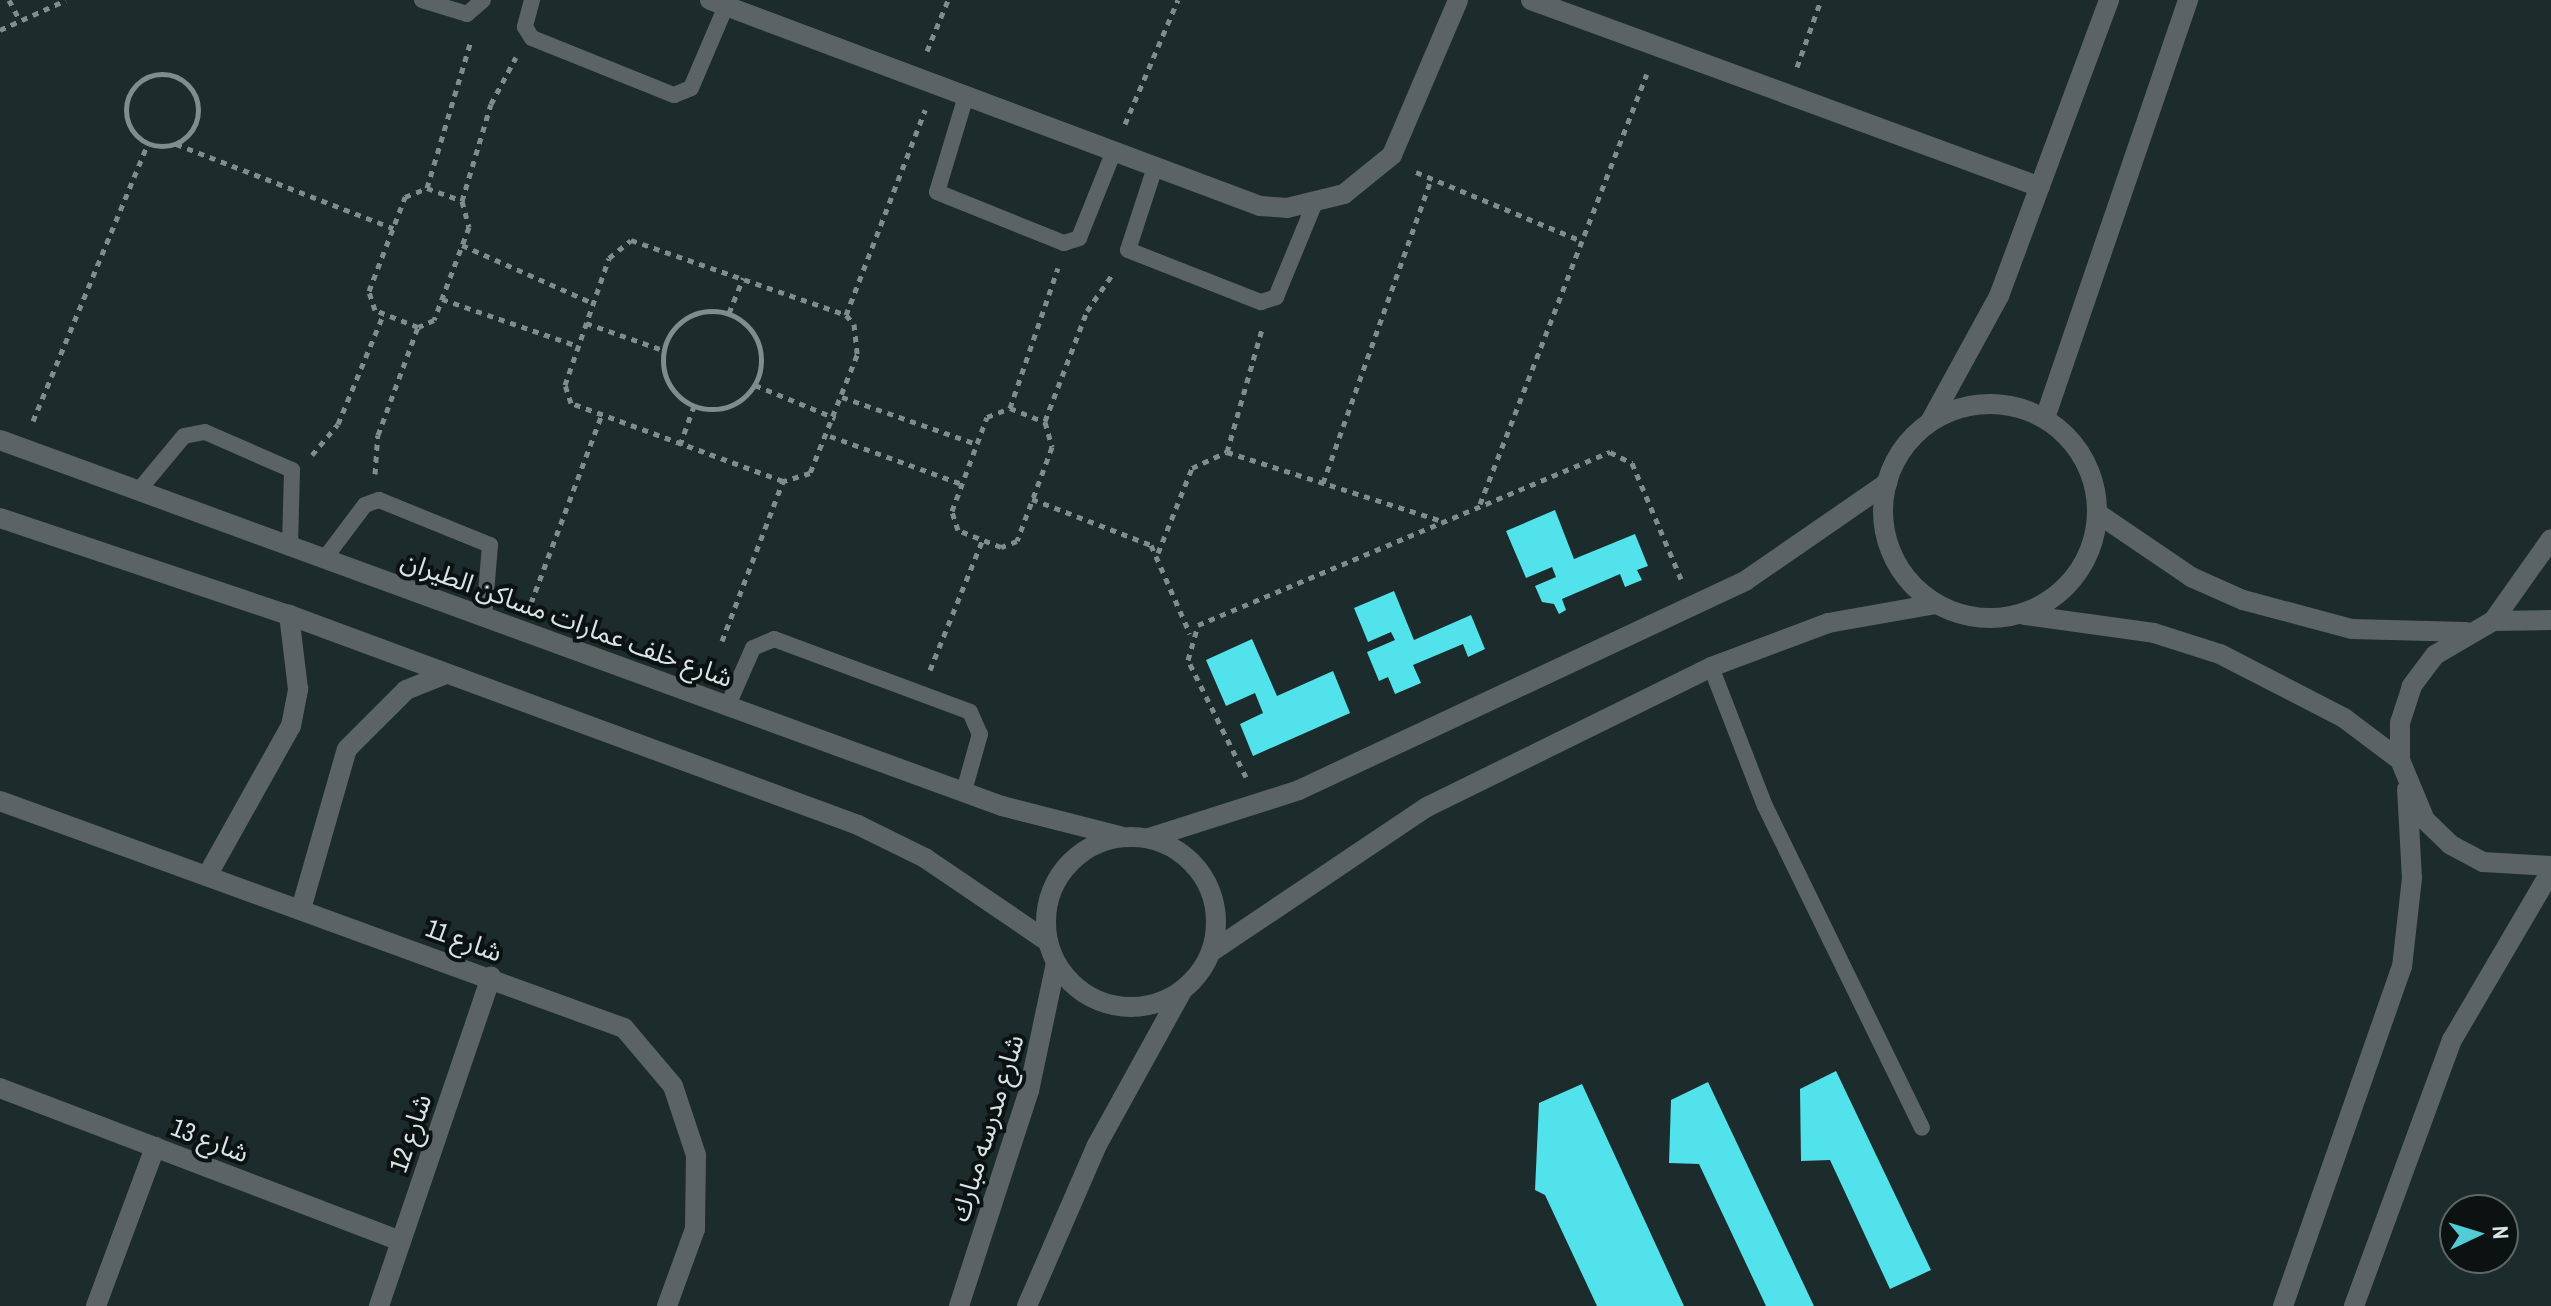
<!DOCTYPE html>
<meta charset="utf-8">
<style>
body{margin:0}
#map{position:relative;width:2551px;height:1306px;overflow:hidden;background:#1c2b2c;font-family:"Archivo Narrow","Noto Sans Arabic",sans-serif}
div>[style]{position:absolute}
.building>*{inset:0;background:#52e2eb}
.path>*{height:5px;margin-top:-2.5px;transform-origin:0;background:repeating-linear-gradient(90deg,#808d8d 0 6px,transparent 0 12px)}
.path>.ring{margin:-2.5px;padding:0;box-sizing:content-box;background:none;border:5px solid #808d8d;border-radius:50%}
.service>*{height:16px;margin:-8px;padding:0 8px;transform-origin:8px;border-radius:8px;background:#5c6364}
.minor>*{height:20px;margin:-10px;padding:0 10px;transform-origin:10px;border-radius:10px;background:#5c6364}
.minor>.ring{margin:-10px;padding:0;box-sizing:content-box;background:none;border:20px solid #5c6364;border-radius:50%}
span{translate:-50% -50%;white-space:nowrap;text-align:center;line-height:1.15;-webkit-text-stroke:8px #0c1212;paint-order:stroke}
.street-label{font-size:26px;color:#dae4e4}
.north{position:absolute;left:2439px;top:1194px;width:80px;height:80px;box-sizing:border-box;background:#0c1212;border:2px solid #5e6666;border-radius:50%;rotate:86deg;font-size:22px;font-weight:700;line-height:32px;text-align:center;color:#dae4e4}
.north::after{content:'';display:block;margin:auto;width:28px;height:36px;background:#51ccd4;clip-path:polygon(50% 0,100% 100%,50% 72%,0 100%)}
</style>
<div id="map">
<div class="building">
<i style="clip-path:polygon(1555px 510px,1574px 559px,1635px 534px,1648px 566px,1637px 570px,1642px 580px,1625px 587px,1620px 574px,1562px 599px,1566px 610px,1559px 614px,1554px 604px,1542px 602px,1535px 586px,1556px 577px,1552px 567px,1526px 578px,1506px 531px)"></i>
<i style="clip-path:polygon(1394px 591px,1414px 640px,1471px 615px,1485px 649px,1468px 657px,1463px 644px,1413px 665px,1421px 683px,1395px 694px,1388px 677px,1379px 681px,1367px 652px,1395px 640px,1391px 632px,1368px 642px,1354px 608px)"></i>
<i style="clip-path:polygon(1252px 639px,1277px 696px,1333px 671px,1350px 713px,1253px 756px,1240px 724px,1263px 713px,1255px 693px,1226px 706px,1206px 660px)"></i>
<i style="clip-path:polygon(1836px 1071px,1931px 1270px,1890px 1289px,1830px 1160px,1801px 1161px,1800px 1089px)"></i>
<i style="clip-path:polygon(1708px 1082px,1814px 1306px,1766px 1306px,1699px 1164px,1669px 1163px,1671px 1100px)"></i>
<i style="clip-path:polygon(1582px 1084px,1684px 1306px,1597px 1306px,1545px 1195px,1535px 1190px,1539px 1103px)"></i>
</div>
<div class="path">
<i style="left:9px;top:0;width:24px;rotate:62deg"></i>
<i style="left:0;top:30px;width:72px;rotate:-24.4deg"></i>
<i style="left:927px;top:51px;width:55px;rotate:-67.6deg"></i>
<i style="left:1797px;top:67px;width:71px;rotate:-70.3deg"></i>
<i class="ring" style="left:126px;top:74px;width:67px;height:67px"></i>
<i style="left:1125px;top:124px;width:135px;rotate:-66.9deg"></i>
<i style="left:176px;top:144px;width:233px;rotate:21.2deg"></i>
<i style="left:1416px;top:172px;width:180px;rotate:22.6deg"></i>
<i style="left:427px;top:188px;width:37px;rotate:20deg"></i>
<i style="left:462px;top:201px;width:27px;rotate:75deg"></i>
<i style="left:469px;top:227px;width:99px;rotate:110.6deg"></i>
<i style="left:434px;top:320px;width:17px;rotate:156deg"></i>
<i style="left:418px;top:327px;width:46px;rotate:-158.4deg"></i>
<i style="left:375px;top:310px;width:20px;rotate:-108deg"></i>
<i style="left:369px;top:291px;width:101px;rotate:-69deg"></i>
<i style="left:405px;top:197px;width:24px;rotate:-22deg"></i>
<i style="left:427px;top:188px;width:154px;rotate:-73.4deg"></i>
<i style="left:462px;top:201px;width:101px;rotate:-73.4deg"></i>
<i style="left:491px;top:104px;width:53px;rotate:-62deg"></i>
<i style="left:631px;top:240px;width:228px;rotate:19.2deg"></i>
<i style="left:846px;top:315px;width:12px;rotate:48deg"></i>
<i style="left:854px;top:324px;width:31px;rotate:84deg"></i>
<i style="left:857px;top:355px;width:127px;rotate:111.7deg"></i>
<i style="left:810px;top:473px;width:28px;rotate:163deg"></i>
<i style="left:783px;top:481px;width:226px;rotate:-159.8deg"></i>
<i style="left:571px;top:403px;width:19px;rotate:-108deg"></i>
<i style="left:565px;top:385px;width:134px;rotate:-70.9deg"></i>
<i style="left:609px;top:258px;width:28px;rotate:-39deg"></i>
<i style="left:462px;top:245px;width:143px;rotate:23.9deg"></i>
<i style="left:442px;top:299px;width:144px;rotate:19.1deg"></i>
<i class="ring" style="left:663px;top:311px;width:93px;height:93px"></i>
<i style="left:729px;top:313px;width:38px;rotate:-68deg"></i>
<i style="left:846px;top:315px;width:220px;rotate:-68.9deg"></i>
<i style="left:586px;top:323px;width:82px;rotate:19.3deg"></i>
<i style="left:755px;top:385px;width:87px;rotate:22.4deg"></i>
<i style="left:842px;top:397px;width:143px;rotate:19.2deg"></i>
<i style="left:1010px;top:408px;width:38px;rotate:22deg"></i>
<i style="left:1045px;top:422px;width:26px;rotate:74deg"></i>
<i style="left:1052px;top:447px;width:100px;rotate:110.4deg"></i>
<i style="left:1017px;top:541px;width:17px;rotate:159deg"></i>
<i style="left:1001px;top:547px;width:46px;rotate:-158.4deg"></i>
<i style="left:958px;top:530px;width:20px;rotate:-108deg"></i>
<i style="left:952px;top:511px;width:100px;rotate:-69.6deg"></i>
<i style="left:987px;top:417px;width:25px;rotate:-21deg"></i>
<i style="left:1010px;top:408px;width:148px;rotate:-71.1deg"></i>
<i style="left:33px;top:421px;width:300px;rotate:-67.5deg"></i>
<i style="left:1045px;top:421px;width:118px;rotate:-69.1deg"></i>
<i style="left:1087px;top:311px;width:47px;rotate:-55.3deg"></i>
<i style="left:830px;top:436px;width:140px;rotate:20deg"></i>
<i style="left:680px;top:445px;width:41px;rotate:-70.3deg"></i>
<i style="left:1227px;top:452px;width:131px;rotate:-74.1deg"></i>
<i style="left:312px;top:455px;width:40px;rotate:-50deg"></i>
<i style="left:338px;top:424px;width:120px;rotate:-67.5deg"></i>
<i style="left:375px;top:474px;width:39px;rotate:-86deg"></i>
<i style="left:378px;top:435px;width:115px;rotate:-69.7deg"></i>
<i style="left:1323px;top:483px;width:319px;rotate:-70.4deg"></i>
<i style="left:1032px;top:499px;width:128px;rotate:21.1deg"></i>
<i style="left:1151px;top:545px;width:97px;rotate:66.3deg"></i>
<i style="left:1480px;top:504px;width:461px;rotate:-68.8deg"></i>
<i style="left:1158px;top:553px;width:92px;rotate:-68.2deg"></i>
<i style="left:1192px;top:468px;width:38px;rotate:-25deg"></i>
<i style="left:1227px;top:452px;width:223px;rotate:17.8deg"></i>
<i style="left:531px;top:603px;width:199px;rotate:-69.4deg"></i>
<i style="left:722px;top:641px;width:171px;rotate:-69.1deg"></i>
<i style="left:930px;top:670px;width:139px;rotate:-68deg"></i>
<i style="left:1246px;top:777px;width:131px;rotate:-116.4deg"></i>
<i style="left:1188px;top:660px;width:36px;rotate:-74deg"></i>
<i style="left:1198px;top:625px;width:447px;rotate:-22.8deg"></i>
<i style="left:1610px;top:452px;width:25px;rotate:27deg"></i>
<i style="left:1632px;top:463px;width:126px;rotate:67.1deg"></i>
</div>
<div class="service">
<i style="left:422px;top:0;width:47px;rotate:17.3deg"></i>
<i style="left:467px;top:14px;width:21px;rotate:-41deg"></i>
<i style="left:532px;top:0;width:28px;rotate:105deg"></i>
<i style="left:525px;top:27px;width:13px;rotate:58deg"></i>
<i style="left:532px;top:38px;width:153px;rotate:21.9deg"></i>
<i style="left:674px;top:95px;width:18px;rotate:-22deg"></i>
<i style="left:691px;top:88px;width:89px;rotate:-66.9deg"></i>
<i style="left:966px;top:96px;width:100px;rotate:106.8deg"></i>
<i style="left:937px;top:192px;width:137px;rotate:21.9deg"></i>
<i style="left:1064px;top:243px;width:16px;rotate:-18deg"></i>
<i style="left:1079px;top:238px;width:94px;rotate:-68.1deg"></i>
<i style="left:1155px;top:167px;width:87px;rotate:108deg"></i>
<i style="left:1128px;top:250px;width:143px;rotate:21.4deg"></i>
<i style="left:1261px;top:302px;width:16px;rotate:-18deg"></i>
<i style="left:1276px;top:297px;width:100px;rotate:-67.6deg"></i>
<i style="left:139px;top:490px;width:70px;rotate:-50.2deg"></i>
<i style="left:184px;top:436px;width:21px;rotate:-11deg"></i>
<i style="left:205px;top:432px;width:95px;rotate:23.6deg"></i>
<i style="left:292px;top:470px;width:75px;rotate:91.5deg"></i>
<i style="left:325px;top:558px;width:66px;rotate:-53deg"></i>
<i style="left:365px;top:505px;width:15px;rotate:-20deg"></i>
<i style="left:379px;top:500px;width:120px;rotate:22.1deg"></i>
<i style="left:490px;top:545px;width:71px;rotate:94.8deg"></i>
<i style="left:1711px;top:667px;width:149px;rotate:68.8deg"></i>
<i style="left:1765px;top:806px;width:358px;rotate:64deg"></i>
<i style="left:728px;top:705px;width:62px;rotate:-66.3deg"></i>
<i style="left:753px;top:648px;width:23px;rotate:-23deg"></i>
<i style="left:774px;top:639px;width:209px;rotate:20.4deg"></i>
<i style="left:970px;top:712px;width:24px;rotate:66deg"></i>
<i style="left:980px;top:734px;width:59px;rotate:105.7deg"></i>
</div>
<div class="minor">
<i style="left:710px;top:0;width:587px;rotate:20.53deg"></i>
<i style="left:1260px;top:206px;width:27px;rotate:4deg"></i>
<i style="left:1287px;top:208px;width:59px;rotate:-13.8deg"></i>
<i style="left:1344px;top:194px;width:62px;rotate:-39.1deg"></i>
<i style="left:1392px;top:155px;width:168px;rotate:-66.9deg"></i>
<i style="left:1531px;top:0;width:542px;rotate:20.17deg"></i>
<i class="ring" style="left:1883px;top:404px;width:194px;height:194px"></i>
<i style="left:2045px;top:418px;width:442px;rotate:-71.1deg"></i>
<i style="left:1930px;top:422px;width:144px;rotate:-61.3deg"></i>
<i style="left:1999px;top:296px;width:316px;rotate:-69.6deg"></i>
<i style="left:0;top:440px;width:1067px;rotate:20.07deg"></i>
<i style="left:1002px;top:806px;width:122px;rotate:14.3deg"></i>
<i style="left:2097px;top:513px;width:114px;rotate:34.2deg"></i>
<i style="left:2191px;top:577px;width:57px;rotate:23.9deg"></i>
<i style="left:2243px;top:600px;width:113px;rotate:14.9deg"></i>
<i style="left:2352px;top:629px;width:114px;rotate:1.5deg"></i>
<i style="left:0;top:518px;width:305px;rotate:18.6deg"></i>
<i style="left:289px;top:615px;width:607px;rotate:20.26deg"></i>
<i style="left:858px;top:825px;width:75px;rotate:26.2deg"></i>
<i style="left:925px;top:858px;width:148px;rotate:34.2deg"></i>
<i style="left:2025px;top:615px;width:130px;rotate:7.9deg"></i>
<i style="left:2154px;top:633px;width:69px;rotate:17.7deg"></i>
<i style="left:2220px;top:654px;width:140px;rotate:27.3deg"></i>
<i style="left:2344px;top:718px;width:70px;rotate:36.9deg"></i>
<i style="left:2551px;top:620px;width:58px;rotate:179deg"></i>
<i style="left:2493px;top:621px;width:67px;rotate:149.6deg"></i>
<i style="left:2435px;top:655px;width:39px;rotate:127deg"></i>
<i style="left:2412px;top:686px;width:38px;rotate:108deg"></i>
<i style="left:2400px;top:722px;width:38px;rotate:90deg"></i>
<i style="left:2400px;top:760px;width:65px;rotate:67.4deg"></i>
<i style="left:2425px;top:820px;width:36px;rotate:44deg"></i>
<i style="left:2451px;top:845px;width:36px;rotate:28deg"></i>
<i style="left:2483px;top:862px;width:68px;rotate:3.4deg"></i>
<i style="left:2493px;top:621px;width:100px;rotate:-54.7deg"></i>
<i style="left:0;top:801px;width:664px;rotate:19.99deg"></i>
<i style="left:624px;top:1028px;width:76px;rotate:49.8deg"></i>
<i style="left:673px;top:1086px;width:73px;rotate:71.6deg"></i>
<i style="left:696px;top:1155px;width:74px;rotate:90.8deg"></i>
<i style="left:695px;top:1229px;width:82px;rotate:110deg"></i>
<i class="ring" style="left:1046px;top:837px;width:150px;height:150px"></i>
<i style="left:1149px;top:838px;width:157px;rotate:-17.7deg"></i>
<i style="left:1299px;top:790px;width:493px;rotate:-25.1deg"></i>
<i style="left:1745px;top:581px;width:173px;rotate:-34.6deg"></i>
<i style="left:207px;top:876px;width:172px;rotate:-60.8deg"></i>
<i style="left:291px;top:726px;width:38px;rotate:-79deg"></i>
<i style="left:298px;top:689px;width:75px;rotate:-96.9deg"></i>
<i style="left:301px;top:909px;width:166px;rotate:-74deg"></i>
<i style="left:347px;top:749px;width:83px;rotate:-45deg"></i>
<i style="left:406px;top:690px;width:43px;rotate:-21.8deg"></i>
<i style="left:1211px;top:952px;width:260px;rotate:-33.9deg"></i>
<i style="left:1427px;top:807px;width:317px;rotate:-26.2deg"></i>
<i style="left:1711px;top:667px;width:125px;rotate:-20.6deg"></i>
<i style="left:1828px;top:623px;width:110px;rotate:-10deg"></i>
<i style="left:0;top:1088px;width:429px;rotate:20.9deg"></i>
<i style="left:96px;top:1306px;width:170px;rotate:-69.6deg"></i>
<i style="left:379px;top:1306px;width:348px;rotate:-71.2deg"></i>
<i style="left:959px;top:1306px;width:226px;rotate:-72deg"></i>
<i style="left:1029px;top:1091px;width:131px;rotate:-78.1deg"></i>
<i style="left:1027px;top:1306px;width:176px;rotate:-66.5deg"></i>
<i style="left:1097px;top:1145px;width:176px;rotate:-61.1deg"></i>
<i style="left:2283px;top:1306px;width:359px;rotate:-70.7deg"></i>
<i style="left:2402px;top:967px;width:90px;rotate:-83.6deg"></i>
<i style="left:2412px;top:878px;width:89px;rotate:-93.2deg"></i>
<i style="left:2354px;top:1306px;width:283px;rotate:-69.8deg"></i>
<i style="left:2452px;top:1040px;width:196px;rotate:-59.6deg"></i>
</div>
<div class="street-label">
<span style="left:567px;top:619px;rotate:20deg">شارع خلف عمارات مساكن الطيران</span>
<span style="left:464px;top:940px;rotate:20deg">شارع 11</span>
<span style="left:987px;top:1128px;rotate:-73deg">شارع مدرسه مبارك</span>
<span style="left:410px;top:1133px;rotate:-71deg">شارع 12</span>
<span style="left:210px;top:1140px;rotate:21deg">شارع 13</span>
</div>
<div class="north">N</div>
</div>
